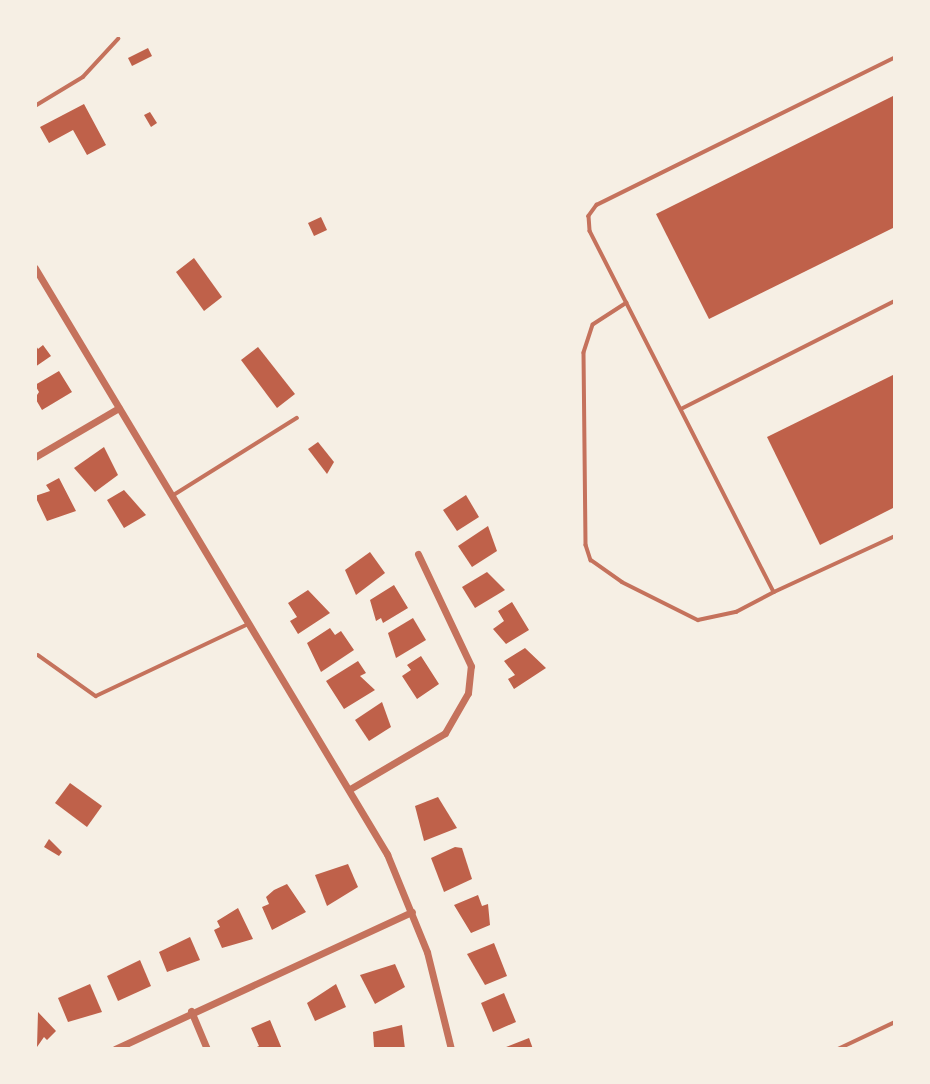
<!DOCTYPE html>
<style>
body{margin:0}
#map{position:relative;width:930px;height:1084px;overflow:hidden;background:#f6efe4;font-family:Karla,sans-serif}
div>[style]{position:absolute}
.building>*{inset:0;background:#bf614a}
.service>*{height:3.5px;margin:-1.75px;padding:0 1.75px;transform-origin:1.75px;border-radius:1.75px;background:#c5725c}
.minor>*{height:7px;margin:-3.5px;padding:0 3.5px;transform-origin:3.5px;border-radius:3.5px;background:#c5725c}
span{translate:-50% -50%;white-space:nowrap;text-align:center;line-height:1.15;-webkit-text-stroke:7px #f6efe4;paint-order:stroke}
.frame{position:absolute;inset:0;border:37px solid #f6efe4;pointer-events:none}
</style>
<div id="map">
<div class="building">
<i style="clip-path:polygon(148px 48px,152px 56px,132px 66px,128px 58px)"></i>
<i style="clip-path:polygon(895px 95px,895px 227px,709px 319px,656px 214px)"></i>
<i style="clip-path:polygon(84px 104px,106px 145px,87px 155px,73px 130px,49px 143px,40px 127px)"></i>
<i style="clip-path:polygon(150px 112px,157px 123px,151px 127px,144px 115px)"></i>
<i style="clip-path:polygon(321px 217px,327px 230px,314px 236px,308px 223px)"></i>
<i style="clip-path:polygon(194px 258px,222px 297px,204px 311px,176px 272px)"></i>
<i style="clip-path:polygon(35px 344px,38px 349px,43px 345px,51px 356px,35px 367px)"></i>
<i style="clip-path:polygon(258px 347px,295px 394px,277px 408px,241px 360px)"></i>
<i style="clip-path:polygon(59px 371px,72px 392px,42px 410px,35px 398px,39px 392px,35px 385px)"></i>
<i style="clip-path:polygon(895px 374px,895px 507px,820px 545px,767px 437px)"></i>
<i style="clip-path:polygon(318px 442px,334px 462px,327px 474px,308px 449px)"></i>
<i style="clip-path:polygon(104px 447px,118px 475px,95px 492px,74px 468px)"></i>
<i style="clip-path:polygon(59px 478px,76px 511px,47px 521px,35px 496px,50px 491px,46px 485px)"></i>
<i style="clip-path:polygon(124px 490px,146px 515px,124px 528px,107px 500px)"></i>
<i style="clip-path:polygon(466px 495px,479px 517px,457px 531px,443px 510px)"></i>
<i style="clip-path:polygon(488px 526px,497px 551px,472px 567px,458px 546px)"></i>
<i style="clip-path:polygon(370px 552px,385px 573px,356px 595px,345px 570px)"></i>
<i style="clip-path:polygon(487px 572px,505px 590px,475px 608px,462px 587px)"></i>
<i style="clip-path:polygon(394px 585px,408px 608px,383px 623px,381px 618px,376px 621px,370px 600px)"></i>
<i style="clip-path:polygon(308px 590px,330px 613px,298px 634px,290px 621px,297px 617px,288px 603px)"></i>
<i style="clip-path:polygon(512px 602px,529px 630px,506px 644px,493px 629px,504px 621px,498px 611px)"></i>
<i style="clip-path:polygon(413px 618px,426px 640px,396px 658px,388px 633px)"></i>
<i style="clip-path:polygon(330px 628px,335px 635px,341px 631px,354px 650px,321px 672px,307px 643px)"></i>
<i style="clip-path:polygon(525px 648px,546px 668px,514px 689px,508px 679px,515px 675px,504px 661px)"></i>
<i style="clip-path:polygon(421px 656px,439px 684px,417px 699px,402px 676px,411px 670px,407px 665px)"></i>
<i style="clip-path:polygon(358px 661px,366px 673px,360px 676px,375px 690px,344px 709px,326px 681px)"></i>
<i style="clip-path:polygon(382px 702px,391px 727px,369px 741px,355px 720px)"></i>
<i style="clip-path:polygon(70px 783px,102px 806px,87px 827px,55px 803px)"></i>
<i style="clip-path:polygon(438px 797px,457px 828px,424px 841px,415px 806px)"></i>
<i style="clip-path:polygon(49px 839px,62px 852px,59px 856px,44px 847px)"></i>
<i style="clip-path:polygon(455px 847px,462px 848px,472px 879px,444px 892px,431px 858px)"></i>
<i style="clip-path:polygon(348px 864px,358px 887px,327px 906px,315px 875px)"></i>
<i style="clip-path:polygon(287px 884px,306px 912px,272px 930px,262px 907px,269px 904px,266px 897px,274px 890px)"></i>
<i style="clip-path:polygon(478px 895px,482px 906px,488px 904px,490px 925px,471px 933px,454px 905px)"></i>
<i style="clip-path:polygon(238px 908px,253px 939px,222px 948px,214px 930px,220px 927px,217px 921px)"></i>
<i style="clip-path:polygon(190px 937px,200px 960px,167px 972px,159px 952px)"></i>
<i style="clip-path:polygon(494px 943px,507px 976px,485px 985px,467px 954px)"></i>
<i style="clip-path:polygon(140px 960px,151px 986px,118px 1001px,107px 976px)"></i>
<i style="clip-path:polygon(395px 964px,405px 987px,375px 1004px,360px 975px)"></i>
<i style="clip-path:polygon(90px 984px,102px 1012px,68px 1022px,58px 998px)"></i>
<i style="clip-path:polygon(336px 984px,346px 1007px,315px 1021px,307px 1003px)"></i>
<i style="clip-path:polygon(504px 993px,516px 1022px,493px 1032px,481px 1003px)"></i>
<i style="clip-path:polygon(38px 1012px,56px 1031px,47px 1040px,44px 1037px,37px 1047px)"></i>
<i style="clip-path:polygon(270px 1020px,282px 1049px,252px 1049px,259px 1046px,251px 1028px)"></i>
<i style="clip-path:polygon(402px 1025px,405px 1049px,374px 1047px,373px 1032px)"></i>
<i style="clip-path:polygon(529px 1038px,533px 1049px,501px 1049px)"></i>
</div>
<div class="service">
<i style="left:895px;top:58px;width:332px;rotate:153.7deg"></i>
<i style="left:597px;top:205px;width:14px;rotate:126deg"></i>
<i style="left:589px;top:216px;width:15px;rotate:86deg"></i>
<i style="left:590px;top:231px;width:405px;rotate:63deg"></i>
<i style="left:774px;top:592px;width:133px;rotate:-24.8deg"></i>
<i style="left:35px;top:106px;width:56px;rotate:-31.1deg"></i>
<i style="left:83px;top:77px;width:52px;rotate:-47.4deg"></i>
<i style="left:627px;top:303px;width:40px;rotate:147.1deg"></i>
<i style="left:593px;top:325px;width:29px;rotate:108deg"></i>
<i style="left:584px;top:353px;width:192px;rotate:89.4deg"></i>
<i style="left:586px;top:545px;width:16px;rotate:72deg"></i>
<i style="left:591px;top:560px;width:38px;rotate:35deg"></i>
<i style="left:622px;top:582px;width:85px;rotate:26.6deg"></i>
<i style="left:698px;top:620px;width:39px;rotate:-12deg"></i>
<i style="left:736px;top:612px;width:43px;rotate:-27.8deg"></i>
<i style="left:681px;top:409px;width:240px;rotate:-26.8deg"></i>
<i style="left:172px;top:496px;width:147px;rotate:-32deg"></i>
<i style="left:38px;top:655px;width:71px;rotate:35.3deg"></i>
<i style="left:96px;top:696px;width:168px;rotate:-25.3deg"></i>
<i style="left:838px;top:1049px;width:63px;rotate:-25.3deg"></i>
</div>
<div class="minor">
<i style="left:35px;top:268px;width:684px;rotate:59.01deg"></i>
<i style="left:387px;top:854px;width:106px;rotate:67.8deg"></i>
<i style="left:427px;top:952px;width:100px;rotate:76.1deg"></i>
<i style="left:35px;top:457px;width:97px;rotate:-30.3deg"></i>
<i style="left:350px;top:789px;width:110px;rotate:-30.5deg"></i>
<i style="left:445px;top:733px;width:46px;rotate:-60.1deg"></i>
<i style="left:468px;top:693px;width:27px;rotate:-84deg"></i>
<i style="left:471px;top:666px;width:124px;rotate:-115.3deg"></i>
<i style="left:191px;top:1011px;width:41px;rotate:67.2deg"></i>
<i style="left:115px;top:1049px;width:327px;rotate:-24.8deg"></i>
</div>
<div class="frame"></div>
</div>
